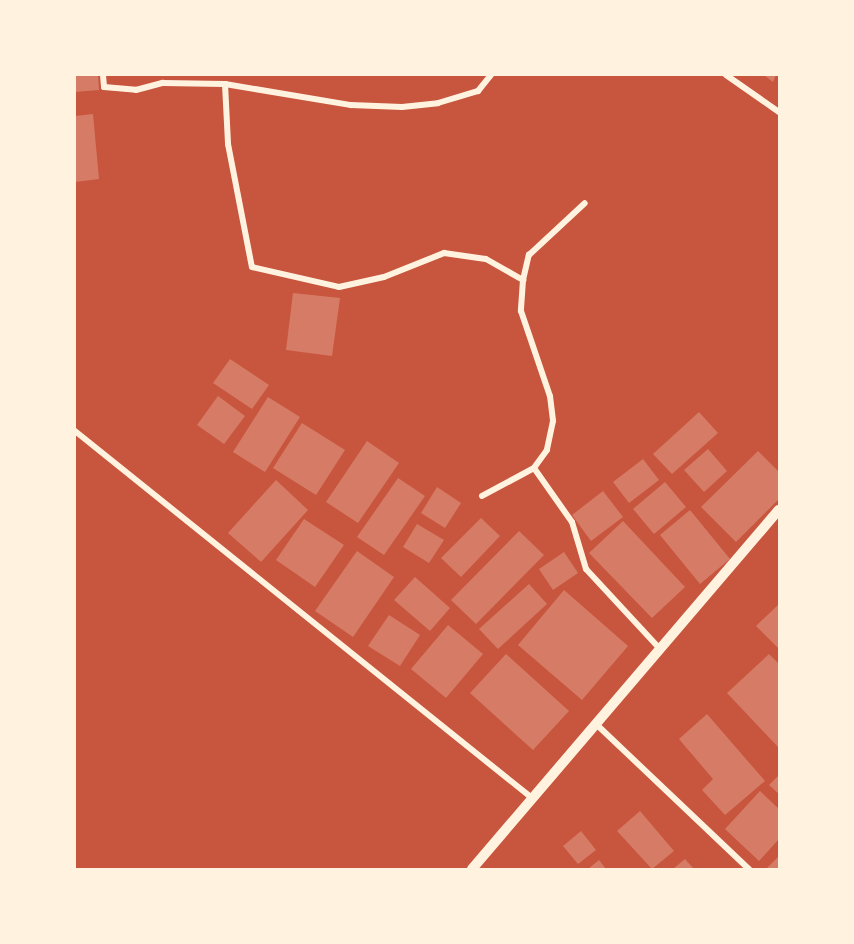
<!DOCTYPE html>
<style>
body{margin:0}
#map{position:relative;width:854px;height:944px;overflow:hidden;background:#c8553d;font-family:"DM Sans",sans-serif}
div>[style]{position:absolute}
.building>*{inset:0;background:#d67c66}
.minor>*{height:6px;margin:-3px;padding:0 3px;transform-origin:3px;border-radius:3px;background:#fff3e0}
.tertiary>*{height:10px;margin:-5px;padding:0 5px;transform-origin:5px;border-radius:5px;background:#fff3e0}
span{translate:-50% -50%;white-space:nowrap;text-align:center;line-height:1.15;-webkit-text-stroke:6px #fff3e0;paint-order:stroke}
.frame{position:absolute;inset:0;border:76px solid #fff3e0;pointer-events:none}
</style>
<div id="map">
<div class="building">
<i style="clip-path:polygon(75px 75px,98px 75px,99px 90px,75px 92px)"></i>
<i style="clip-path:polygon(764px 75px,776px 75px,773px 82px)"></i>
<i style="clip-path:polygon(93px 114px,99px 179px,75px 182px,75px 116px)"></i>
<i style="clip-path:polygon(293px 293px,340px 298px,332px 356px,286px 350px)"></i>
<i style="clip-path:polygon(230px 359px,269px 385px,252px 409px,213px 383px)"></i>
<i style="clip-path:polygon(218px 396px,245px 416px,224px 444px,197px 425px)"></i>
<i style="clip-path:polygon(268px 397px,300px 417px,265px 472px,233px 452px)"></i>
<i style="clip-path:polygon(699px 412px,718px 433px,672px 474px,653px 454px)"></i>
<i style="clip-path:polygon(302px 423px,345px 450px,316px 495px,273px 468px)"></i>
<i style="clip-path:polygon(367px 441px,399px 463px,358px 523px,326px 502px)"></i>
<i style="clip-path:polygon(708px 449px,727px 471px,704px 492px,684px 470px)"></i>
<i style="clip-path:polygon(758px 451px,779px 472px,779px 499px,736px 542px,701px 507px)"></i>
<i style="clip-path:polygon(643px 459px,659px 480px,629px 503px,613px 482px)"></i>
<i style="clip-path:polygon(398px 478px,425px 496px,384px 555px,357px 537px)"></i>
<i style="clip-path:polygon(276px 480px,308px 510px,261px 562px,228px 533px)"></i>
<i style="clip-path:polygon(665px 482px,686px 507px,654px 534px,633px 509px)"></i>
<i style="clip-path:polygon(437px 487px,461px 503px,445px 528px,421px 513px)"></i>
<i style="clip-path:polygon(603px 491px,623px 517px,591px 541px,572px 515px)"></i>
<i style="clip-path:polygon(690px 510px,730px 559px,700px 584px,660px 535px)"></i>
<i style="clip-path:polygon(481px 518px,500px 536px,461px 577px,441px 558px)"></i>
<i style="clip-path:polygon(304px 519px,344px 545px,315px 587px,276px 560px)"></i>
<i style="clip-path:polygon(623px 521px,685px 587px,652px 618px,589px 553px)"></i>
<i style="clip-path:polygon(417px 524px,444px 540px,429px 563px,403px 547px)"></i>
<i style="clip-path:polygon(519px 531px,544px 555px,476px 624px,451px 600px)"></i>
<i style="clip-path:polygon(357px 551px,394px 577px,353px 637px,315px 611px)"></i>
<i style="clip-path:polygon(564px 552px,578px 573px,553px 590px,539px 569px)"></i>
<i style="clip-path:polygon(415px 577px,450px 608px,430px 631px,394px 600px)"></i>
<i style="clip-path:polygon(529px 584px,547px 604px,498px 649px,479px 629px)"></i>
<i style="clip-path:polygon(564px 590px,628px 646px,582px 700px,518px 645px)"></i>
<i style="clip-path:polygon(779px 604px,779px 649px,756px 626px)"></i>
<i style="clip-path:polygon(389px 615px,420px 635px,400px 666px,368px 646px)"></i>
<i style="clip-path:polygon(448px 625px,483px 654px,446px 698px,411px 669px)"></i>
<i style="clip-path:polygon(506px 654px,569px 711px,533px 750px,470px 693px)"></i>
<i style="clip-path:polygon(769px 654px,779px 664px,779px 748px,727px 693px)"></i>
<i style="clip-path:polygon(707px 714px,765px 781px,725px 815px,702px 790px,713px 779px,679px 739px)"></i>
<i style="clip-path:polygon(779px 775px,779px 794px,769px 785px)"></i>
<i style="clip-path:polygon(760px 791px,779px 809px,779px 839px,759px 861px,725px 829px)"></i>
<i style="clip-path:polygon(640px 811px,674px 851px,652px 869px,617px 831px)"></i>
<i style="clip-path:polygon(581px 831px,596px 850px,578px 864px,563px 846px)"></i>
<i style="clip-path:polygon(779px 856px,779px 869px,766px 869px)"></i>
<i style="clip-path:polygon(685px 859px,694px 869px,673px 869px)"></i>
<i style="clip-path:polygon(599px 860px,606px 869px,588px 869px)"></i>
</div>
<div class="minor">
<i style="left:103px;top:75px;width:12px;rotate:85deg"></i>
<i style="left:104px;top:87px;width:32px;rotate:5deg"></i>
<i style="left:136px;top:90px;width:28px;rotate:-15deg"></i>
<i style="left:163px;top:83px;width:62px;rotate:0.9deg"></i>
<i style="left:225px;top:84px;width:60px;rotate:87.1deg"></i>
<i style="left:228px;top:144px;width:125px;rotate:79deg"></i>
<i style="left:252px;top:267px;width:89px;rotate:12.9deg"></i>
<i style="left:339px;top:287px;width:46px;rotate:-12.5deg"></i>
<i style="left:384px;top:277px;width:65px;rotate:-21.8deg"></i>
<i style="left:444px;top:253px;width:42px;rotate:8.1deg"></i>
<i style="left:486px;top:259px;width:43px;rotate:29.6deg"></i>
<i style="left:523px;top:280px;width:31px;rotate:94deg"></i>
<i style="left:521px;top:311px;width:90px;rotate:71.2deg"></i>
<i style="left:550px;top:396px;width:25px;rotate:83deg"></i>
<i style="left:553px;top:421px;width:30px;rotate:102deg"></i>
<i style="left:547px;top:450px;width:22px;rotate:126deg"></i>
<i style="left:534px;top:468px;width:59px;rotate:151.7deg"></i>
<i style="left:726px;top:75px;width:65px;rotate:34.9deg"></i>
<i style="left:225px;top:84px;width:128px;rotate:9.5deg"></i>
<i style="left:351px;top:105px;width:51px;rotate:2.2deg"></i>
<i style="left:402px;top:107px;width:36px;rotate:-6deg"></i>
<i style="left:438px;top:103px;width:42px;rotate:-16.7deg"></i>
<i style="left:478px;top:91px;width:21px;rotate:-51deg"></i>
<i style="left:523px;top:280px;width:26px;rotate:-77deg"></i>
<i style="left:529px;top:255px;width:76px;rotate:-42.9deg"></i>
<i style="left:75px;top:431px;width:586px;rotate:38.77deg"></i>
<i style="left:534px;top:468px;width:66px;rotate:54.9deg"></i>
<i style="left:572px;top:522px;width:49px;rotate:73.4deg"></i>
<i style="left:586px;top:569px;width:109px;rotate:47.2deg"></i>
<i style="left:596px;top:724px;width:211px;rotate:43.5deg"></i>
</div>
<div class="tertiary">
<i style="left:472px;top:869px;width:472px;rotate:-49.5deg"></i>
</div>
<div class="frame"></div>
</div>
